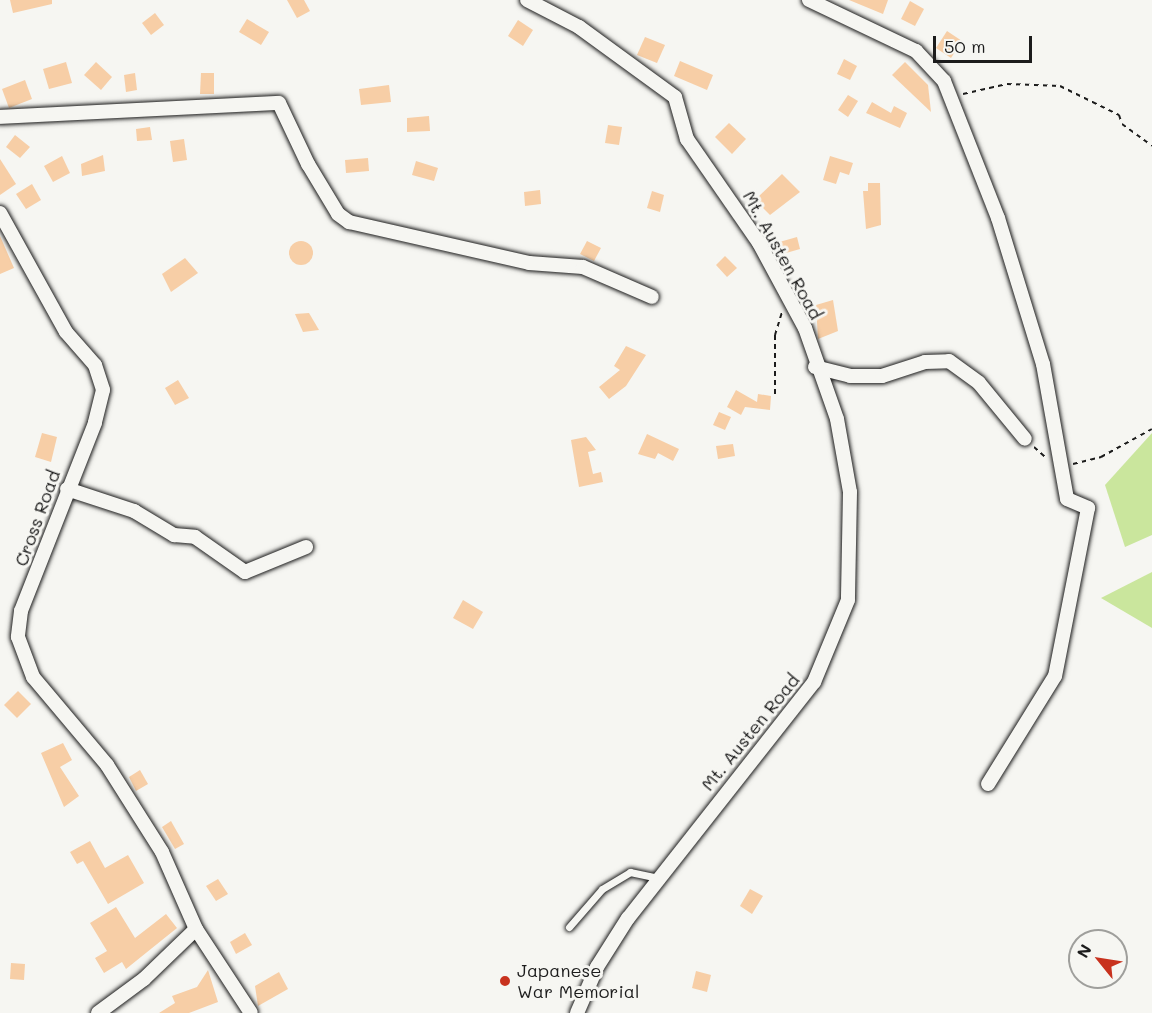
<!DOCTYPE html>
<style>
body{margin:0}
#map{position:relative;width:1152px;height:1013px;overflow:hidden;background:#f6f6f2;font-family:Mali,sans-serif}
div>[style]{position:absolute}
.green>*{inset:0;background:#cae69d}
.building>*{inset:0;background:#f7cea6}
.round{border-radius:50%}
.path>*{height:2px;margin-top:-1px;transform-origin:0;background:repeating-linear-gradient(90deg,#1c1c1c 0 4.5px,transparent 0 9px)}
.roads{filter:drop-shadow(0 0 2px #1c1c1c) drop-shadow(0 0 2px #1c1c1c)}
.service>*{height:7px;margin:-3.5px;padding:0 3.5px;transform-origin:3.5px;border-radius:3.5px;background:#f6f6f2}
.minor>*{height:14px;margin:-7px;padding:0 7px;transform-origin:7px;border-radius:7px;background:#f6f6f2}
.dots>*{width:16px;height:16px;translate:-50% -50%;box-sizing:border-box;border:3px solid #f6f6f2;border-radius:50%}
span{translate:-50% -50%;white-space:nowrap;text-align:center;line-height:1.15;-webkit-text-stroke:6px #f6f6f2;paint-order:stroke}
.street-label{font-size:18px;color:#1c1c1c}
.poi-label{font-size:18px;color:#1c1c1c}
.left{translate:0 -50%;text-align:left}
.north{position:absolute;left:1068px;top:929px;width:60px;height:60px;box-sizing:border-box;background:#f6f6f2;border:2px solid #9f9f9c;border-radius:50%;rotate:300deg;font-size:16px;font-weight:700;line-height:24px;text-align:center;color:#1c1c1c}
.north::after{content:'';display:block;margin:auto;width:21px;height:27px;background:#c8321e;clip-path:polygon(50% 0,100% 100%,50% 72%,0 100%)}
.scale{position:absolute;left:933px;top:36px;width:99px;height:27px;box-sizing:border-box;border:3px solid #1c1c1c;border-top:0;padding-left:8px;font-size:18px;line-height:21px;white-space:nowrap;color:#1c1c1c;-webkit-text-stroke:4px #f6f6f2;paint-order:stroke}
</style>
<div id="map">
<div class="green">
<i style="clip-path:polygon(1152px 433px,1152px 535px,1125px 547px,1105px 485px)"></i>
<i style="clip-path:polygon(1152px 572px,1152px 628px,1101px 598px)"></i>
</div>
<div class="building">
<i style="clip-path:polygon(10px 0,52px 0,52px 4px,13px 13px)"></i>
<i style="clip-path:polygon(287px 0,304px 0,310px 11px,297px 18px)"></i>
<i style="clip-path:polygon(849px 0,888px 0,883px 14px)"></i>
<i style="clip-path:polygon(910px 1px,924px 9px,915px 26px,901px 19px)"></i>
<i style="clip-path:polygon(155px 13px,164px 25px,151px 35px,142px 23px)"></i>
<i style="clip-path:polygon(247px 19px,269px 32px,261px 45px,239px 32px)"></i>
<i style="clip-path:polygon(518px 20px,533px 30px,523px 46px,508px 36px)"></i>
<i style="clip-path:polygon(947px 31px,962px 41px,951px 58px,936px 48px)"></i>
<i style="clip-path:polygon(645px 37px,665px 45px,657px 63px,637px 55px)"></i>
<i style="clip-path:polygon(844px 59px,857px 66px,850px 80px,837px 74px)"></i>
<i style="clip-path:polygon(680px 61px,713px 75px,707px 90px,674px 76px)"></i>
<i style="clip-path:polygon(66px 62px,72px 83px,49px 89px,43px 69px)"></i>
<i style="clip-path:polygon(96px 62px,112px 77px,101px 90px,84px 75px)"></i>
<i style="clip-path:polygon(905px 62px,928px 85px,931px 112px,892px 75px)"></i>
<i style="clip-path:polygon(135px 73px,137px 90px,126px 92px,124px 75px)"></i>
<i style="clip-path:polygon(201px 73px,214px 73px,214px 94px,200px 94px)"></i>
<i style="clip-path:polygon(25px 80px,32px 99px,9px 108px,2px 89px)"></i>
<i style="clip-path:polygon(389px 85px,391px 102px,361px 105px,359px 89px)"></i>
<i style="clip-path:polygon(848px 95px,858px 101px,848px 117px,838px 110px)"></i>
<i style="clip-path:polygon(872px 102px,891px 113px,894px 106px,907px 113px,900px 128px,866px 113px)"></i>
<i style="clip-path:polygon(429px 116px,430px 131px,407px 132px,407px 118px)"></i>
<i style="clip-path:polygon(729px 123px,746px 139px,732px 154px,715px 137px)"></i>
<i style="clip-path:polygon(608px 125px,622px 127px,619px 145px,605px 143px)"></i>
<i style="clip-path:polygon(150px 127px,152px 140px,137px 141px,136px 129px)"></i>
<i style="clip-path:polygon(15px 135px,30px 147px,20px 158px,6px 147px)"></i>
<i style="clip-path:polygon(184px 139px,187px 160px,173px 162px,170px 141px)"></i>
<i style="clip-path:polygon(103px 155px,105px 171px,82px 176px,81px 164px)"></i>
<i style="clip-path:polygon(62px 156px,70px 173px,53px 182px,44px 166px)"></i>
<i style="clip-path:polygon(830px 156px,853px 163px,849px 175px,840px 172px,836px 184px,823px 180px)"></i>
<i style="clip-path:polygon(368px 158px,369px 171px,346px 173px,345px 160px)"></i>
<i style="clip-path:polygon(0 159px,16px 184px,0 195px)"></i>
<i style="clip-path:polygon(416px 161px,438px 168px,434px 181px,412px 175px)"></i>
<i style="clip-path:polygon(782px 174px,800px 192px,770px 215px,755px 200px)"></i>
<i style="clip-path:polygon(868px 183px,880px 183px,881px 225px,866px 229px,863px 191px,868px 191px)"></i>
<i style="clip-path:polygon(32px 184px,41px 200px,26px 209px,16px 194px)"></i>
<i style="clip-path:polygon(540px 190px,541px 204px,525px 206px,524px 192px)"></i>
<i style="clip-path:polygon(652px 191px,664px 195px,660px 212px,647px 208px)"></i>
<i style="clip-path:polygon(0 236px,14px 268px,0 274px)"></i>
<i style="clip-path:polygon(797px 237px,800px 249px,779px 255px,776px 243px)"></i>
<i style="clip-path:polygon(587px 241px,601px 248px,594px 261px,580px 254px)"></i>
<i class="round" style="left:289px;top:241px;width:24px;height:24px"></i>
<i style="clip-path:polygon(725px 256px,737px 268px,727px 277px,716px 265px)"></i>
<i style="clip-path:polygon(185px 258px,198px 273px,171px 292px,162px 274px)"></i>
<i style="clip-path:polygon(833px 300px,838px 331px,818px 339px,816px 305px)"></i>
<i style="clip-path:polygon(309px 313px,319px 330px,303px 332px,295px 314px)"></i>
<i style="clip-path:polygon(626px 346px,646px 355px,626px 386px,609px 399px,599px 387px,620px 370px,614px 366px)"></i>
<i style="clip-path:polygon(178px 380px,189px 398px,175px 405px,165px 388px)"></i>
<i style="clip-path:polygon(736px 390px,757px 402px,758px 394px,771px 396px,770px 410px,745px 407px,741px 415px,727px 407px)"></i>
<i style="clip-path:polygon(719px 412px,731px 417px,725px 430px,713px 425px)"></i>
<i style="clip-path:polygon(42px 433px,57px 437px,51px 462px,35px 457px)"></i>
<i style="clip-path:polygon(647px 434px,679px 449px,673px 461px,658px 453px,655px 459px,638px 454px)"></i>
<i style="clip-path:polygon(586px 437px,596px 450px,588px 452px,593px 474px,601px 472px,603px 482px,579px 487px,571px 440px)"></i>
<i style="clip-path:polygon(733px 444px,735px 456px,718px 459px,716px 446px)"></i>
<i style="clip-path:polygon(463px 600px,483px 612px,473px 629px,453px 618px)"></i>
<i style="clip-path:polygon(18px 691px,31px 704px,17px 718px,4px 705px)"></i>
<i style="clip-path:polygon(63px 743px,72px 760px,60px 767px,79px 796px,64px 807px,41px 753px)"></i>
<i style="clip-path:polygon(140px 770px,148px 784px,136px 791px,129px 777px)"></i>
<i style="clip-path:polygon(171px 821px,184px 844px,175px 849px,162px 827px)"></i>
<i style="clip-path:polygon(90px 841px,105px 868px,128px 855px,144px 883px,108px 904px,83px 861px,77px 864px,70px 852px)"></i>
<i style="clip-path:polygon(218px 879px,228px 894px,216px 901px,206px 886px)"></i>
<i style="clip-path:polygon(750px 889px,763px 896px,752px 914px,740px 906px)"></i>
<i style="clip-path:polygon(116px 907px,135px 938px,166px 914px,177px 928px,126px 969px,122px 962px,104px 973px,95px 958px,107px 951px,90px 923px)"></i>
<i style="clip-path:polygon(245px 933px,252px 945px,236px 954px,230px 942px)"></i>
<i style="clip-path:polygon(11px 963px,25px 964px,24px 980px,10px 979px)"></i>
<i style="clip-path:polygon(208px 970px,218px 1002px,189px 1013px,159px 1013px,175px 1003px,172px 996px,197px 987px)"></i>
<i style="clip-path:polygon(696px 971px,711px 975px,707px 992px,692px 988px)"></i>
<i style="clip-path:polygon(279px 972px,288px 989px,258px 1006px,255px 986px)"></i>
</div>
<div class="path">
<i style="left:963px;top:94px;width:45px;rotate:-12.8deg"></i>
<i style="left:1007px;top:84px;width:53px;rotate:2.2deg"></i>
<i style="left:1060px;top:86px;width:66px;rotate:26.2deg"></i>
<i style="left:1119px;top:115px;width:9px;rotate:72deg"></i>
<i style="left:1122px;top:124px;width:37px;rotate:36deg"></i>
<i style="left:775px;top:394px;width:59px;rotate:-90deg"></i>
<i style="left:775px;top:335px;width:24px;rotate:-73deg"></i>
<i style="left:1034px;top:447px;width:15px;rotate:42deg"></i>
<i style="left:1073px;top:464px;width:29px;rotate:-14deg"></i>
<i style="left:1101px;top:457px;width:58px;rotate:-28.8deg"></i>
</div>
<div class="roads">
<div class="service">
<i style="left:569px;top:927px;width:50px;rotate:-49deg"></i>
<i style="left:602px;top:889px;width:33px;rotate:-31deg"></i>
<i style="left:630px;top:872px;width:29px;rotate:12deg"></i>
</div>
<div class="minor">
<i style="left:527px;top:0;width:59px;rotate:27.4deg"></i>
<i style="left:579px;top:27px;width:119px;rotate:36.1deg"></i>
<i style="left:675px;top:97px;width:44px;rotate:74.1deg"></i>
<i style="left:687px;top:139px;width:126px;rotate:55.3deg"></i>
<i style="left:759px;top:243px;width:97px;rotate:61.6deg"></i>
<i style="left:805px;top:328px;width:96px;rotate:70.6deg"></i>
<i style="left:837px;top:419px;width:74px;rotate:79.9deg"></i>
<i style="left:850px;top:492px;width:108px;rotate:91.1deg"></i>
<i style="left:848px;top:600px;width:89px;rotate:112.5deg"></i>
<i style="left:814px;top:682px;width:300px;rotate:128.2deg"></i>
<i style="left:628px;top:918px;width:58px;rotate:122.3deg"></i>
<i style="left:597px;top:967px;width:50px;rotate:113.5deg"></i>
<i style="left:809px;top:0;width:119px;rotate:25.5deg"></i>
<i style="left:916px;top:51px;width:41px;rotate:47deg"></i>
<i style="left:944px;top:81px;width:147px;rotate:68.5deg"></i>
<i style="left:998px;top:218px;width:153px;rotate:72.9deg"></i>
<i style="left:1043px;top:364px;width:137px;rotate:79.9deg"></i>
<i style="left:1067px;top:499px;width:23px;rotate:23deg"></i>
<i style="left:1088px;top:508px;width:171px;rotate:101.1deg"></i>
<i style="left:1055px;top:676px;width:127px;rotate:121.8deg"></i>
<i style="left:0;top:117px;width:279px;rotate:-2.9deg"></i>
<i style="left:279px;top:103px;width:68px;rotate:64.6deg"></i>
<i style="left:308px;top:164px;width:58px;rotate:59deg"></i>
<i style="left:338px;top:214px;width:14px;rotate:36deg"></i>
<i style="left:349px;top:222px;width:185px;rotate:12.8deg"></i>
<i style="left:529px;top:263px;width:54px;rotate:4.2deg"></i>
<i style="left:583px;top:267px;width:75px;rotate:23.5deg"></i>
<i style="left:0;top:213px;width:136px;rotate:61deg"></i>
<i style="left:66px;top:332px;width:44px;rotate:48.7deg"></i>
<i style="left:95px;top:365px;width:26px;rotate:72deg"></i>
<i style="left:103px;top:390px;width:34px;rotate:104deg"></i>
<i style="left:95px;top:423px;width:202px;rotate:111.5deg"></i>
<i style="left:21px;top:611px;width:26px;rotate:97deg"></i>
<i style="left:18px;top:637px;width:43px;rotate:69.4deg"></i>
<i style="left:33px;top:677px;width:115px;rotate:49.9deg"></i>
<i style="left:107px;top:765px;width:103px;rotate:57.7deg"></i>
<i style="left:162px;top:852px;width:84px;rotate:66.2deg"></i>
<i style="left:196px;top:929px;width:100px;rotate:56.8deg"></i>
<i style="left:815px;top:367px;width:36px;rotate:14deg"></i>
<i style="left:850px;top:376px;width:32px"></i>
<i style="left:882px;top:376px;width:45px;rotate:-18deg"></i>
<i style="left:925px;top:362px;width:24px;rotate:-2deg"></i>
<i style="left:949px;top:361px;width:37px;rotate:36deg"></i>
<i style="left:979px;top:383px;width:72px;rotate:50.6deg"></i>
<i style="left:67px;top:489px;width:71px;rotate:18.2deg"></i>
<i style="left:134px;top:511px;width:47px;rotate:31deg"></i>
<i style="left:174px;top:535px;width:21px;rotate:5deg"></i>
<i style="left:195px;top:537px;width:61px;rotate:35deg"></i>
<i style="left:245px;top:572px;width:66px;rotate:-22.3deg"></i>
<i style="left:98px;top:1013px;width:57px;rotate:-36.5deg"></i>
<i style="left:144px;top:979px;width:72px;rotate:-43.9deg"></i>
</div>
</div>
<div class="dots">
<i style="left:505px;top:981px;background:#c8321e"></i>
</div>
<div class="street-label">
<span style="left:783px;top:255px;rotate:61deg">Mt. Austen Road</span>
<span style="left:37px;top:518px;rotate:-70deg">Cross Road</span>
<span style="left:750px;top:732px;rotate:-51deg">Mt. Austen Road</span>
</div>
<div class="poi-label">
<span class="left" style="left:517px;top:981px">Japanese<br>War Memorial</span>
</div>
<div class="north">N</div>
<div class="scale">50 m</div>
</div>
